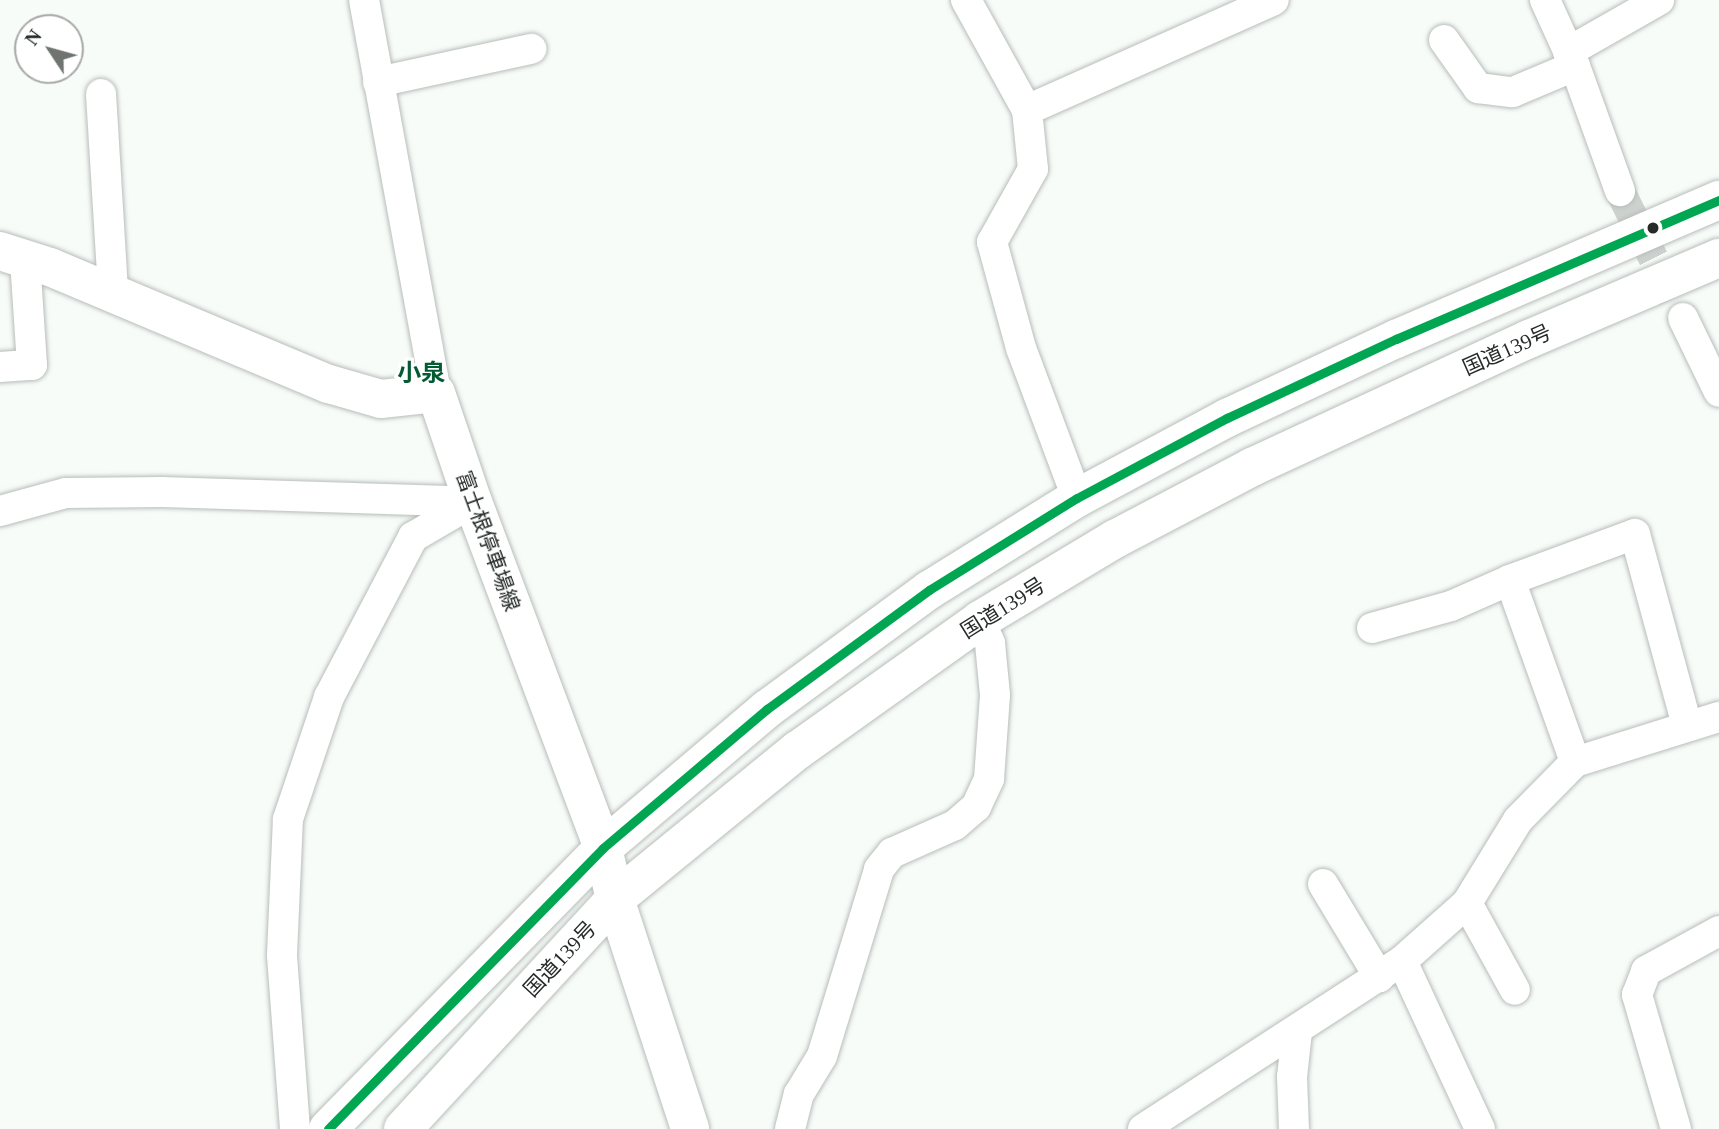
<!DOCTYPE html>
<meta charset="utf-8">
<style>
body{margin:0}
#map{position:relative;width:1719px;height:1129px;overflow:hidden;background:#f7fcf9;font-family:"Times New Roman","Noto Sans JP",serif}
div>[style]{position:absolute}
.street-tunnel>*{height:30px;margin-top:-15px;transform-origin:0;background:repeating-linear-gradient(90deg,#cdd2cf 0 30px,transparent 0 45px)}
.roads{filter:drop-shadow(0 0 2px #b8bdba) drop-shadow(0 0 2px #b8bdba)}
.street>*{height:30px;margin:-15px;padding:0 15px;transform-origin:15px;border-radius:15px;background:#fefffe}
.secondary>*{height:38px;margin:-19px;padding:0 19px;transform-origin:19px;border-radius:19px;background:#fefffe}
.highway>*{height:38px;margin:-19px;padding:0 19px;transform-origin:19px;border-radius:19px;background:#fefffe}
.bus-1>*{height:9px;margin:-4.5px;padding:0 4.5px;transform-origin:4.5px;border-radius:4.5px;background:#00a651}
.dots>*{width:19px;height:19px;translate:-50% -50%;box-sizing:border-box;border:4px solid #fff;border-radius:50%}
span{translate:-50% -50%;white-space:nowrap;text-align:center;line-height:1.15;-webkit-text-stroke:6px #fff;paint-order:stroke}
.street-label{font-size:21px;color:#262b28}
.quarter-label{font-size:24px;color:#035b33;font-weight:700}
.north{position:absolute;left:14px;top:14px;width:70px;height:70px;box-sizing:border-box;background:#fff;border:2px solid #a8aaa9;border-radius:50%;rotate:306deg;font-size:19px;font-weight:700;line-height:28px;text-align:center;color:#262b28}
.north::after{content:'';display:block;margin:auto;width:24px;height:32px;background:#6f7471;clip-path:polygon(50% 0,100% 100%,50% 72%,0 100%)}
</style>
<div id="map">
<div class="street-tunnel">
<i style="left:1620px;top:191px;width:142px;rotate:63.6deg"></i>
</div>
<div class="roads">
<div class="street">
<i style="left:364px;top:0;width:400px;rotate:79.6deg"></i>
<i style="left:966px;top:0;width:126px;rotate:61deg"></i>
<i style="left:1027px;top:110px;width:270px;rotate:-24deg"></i>
<i style="left:1545px;top:0;width:72px;rotate:65.6deg"></i>
<i style="left:1575px;top:66px;width:133px;rotate:70.2deg"></i>
<i style="left:1444px;top:40px;width:59px;rotate:54.7deg"></i>
<i style="left:1478px;top:88px;width:35px;rotate:7deg"></i>
<i style="left:1513px;top:92px;width:67px;rotate:-22.8deg"></i>
<i style="left:1568px;top:52px;width:105px;rotate:-29.7deg"></i>
<i style="left:378px;top:82px;width:157px;rotate:-12.2deg"></i>
<i style="left:101px;top:94px;width:199px;rotate:86.5deg"></i>
<i style="left:1027px;top:110px;width:59px;rotate:84.2deg"></i>
<i style="left:1033px;top:169px;width:84px;rotate:119.3deg"></i>
<i style="left:992px;top:242px;width:110px;rotate:74.7deg"></i>
<i style="left:1021px;top:348px;width:160px;rotate:69.5deg"></i>
<i style="left:1683px;top:318px;width:82px;rotate:64.1deg"></i>
<i style="left:0;top:367px;width:32px;rotate:-4deg"></i>
<i style="left:32px;top:365px;width:106px;rotate:-93.8deg"></i>
<i style="left:0;top:511px;width:68px;rotate:-15.3deg"></i>
<i style="left:66px;top:493px;width:96px;rotate:-0.6deg"></i>
<i style="left:162px;top:492px;width:311px;rotate:1.8deg"></i>
<i style="left:1510px;top:580px;width:193px;rotate:70.3deg"></i>
<i style="left:1372px;top:628px;width:82px;rotate:-15.6deg"></i>
<i style="left:1451px;top:606px;width:64px;rotate:-23.8deg"></i>
<i style="left:1510px;top:580px;width:133px;rotate:-20.2deg"></i>
<i style="left:1635px;top:534px;width:199px;rotate:74.8deg"></i>
<i style="left:1323px;top:884px;width:109px;rotate:58.9deg"></i>
<i style="left:1467px;top:903px;width:99px;rotate:61.1deg"></i>
<i style="left:1402px;top:961px;width:185px;rotate:65.1deg"></i>
<i style="left:295px;top:1129px;width:174px;rotate:-94.3deg"></i>
<i style="left:282px;top:955px;width:136px;rotate:-87.5deg"></i>
<i style="left:288px;top:819px;width:129px;rotate:-71.4deg"></i>
<i style="left:329px;top:697px;width:181px;rotate:-62.3deg"></i>
<i style="left:413px;top:537px;width:69px;rotate:-30.3deg"></i>
<i style="left:790px;top:1129px;width:36px;rotate:-76deg"></i>
<i style="left:799px;top:1094px;width:44px;rotate:-58.8deg"></i>
<i style="left:822px;top:1056px;width:195px;rotate:-73deg"></i>
<i style="left:879px;top:869px;width:21px;rotate:-51deg"></i>
<i style="left:892px;top:853px;width:69px;rotate:-24deg"></i>
<i style="left:955px;top:825px;width:28px;rotate:-41deg"></i>
<i style="left:976px;top:807px;width:31px;rotate:-65deg"></i>
<i style="left:989px;top:779px;width:84px;rotate:-85.9deg"></i>
<i style="left:995px;top:695px;width:52px;rotate:-95.5deg"></i>
<i style="left:990px;top:643px;width:25px;rotate:-113deg"></i>
<i style="left:1143px;top:1129px;width:309px;rotate:-33deg"></i>
<i style="left:1402px;top:961px;width:87px;rotate:-41.7deg"></i>
<i style="left:1467px;top:903px;width:97px;rotate:-58.4deg"></i>
<i style="left:1518px;top:820px;width:81px;rotate:-45.5deg"></i>
<i style="left:1575px;top:762px;width:151px;rotate:-17.4deg"></i>
<i style="left:1294px;top:1129px;width:52px;rotate:-92.2deg"></i>
<i style="left:1292px;top:1077px;width:45px;rotate:-83.7deg"></i>
<i style="left:1676px;top:1129px;width:140px;rotate:-106.2deg"></i>
<i style="left:1637px;top:995px;width:26px;rotate:-69deg"></i>
<i style="left:1646px;top:971px;width:83px;rotate:-28.7deg"></i>
</div>
<div class="secondary">
<i style="left:0;top:251px;width:52px;rotate:17.7deg"></i>
<i style="left:50px;top:267px;width:303px;rotate:22.8deg"></i>
<i style="left:329px;top:384px;width:54px;rotate:16.1deg"></i>
<i style="left:381px;top:399px;width:55px;rotate:-6.2deg"></i>
<i style="left:436px;top:393px;width:115px;rotate:71.3deg"></i>
<i style="left:473px;top:502px;width:370px;rotate:69.4deg"></i>
<i style="left:603px;top:848px;width:52px;rotate:76.8deg"></i>
<i style="left:615px;top:899px;width:242px;rotate:71.9deg"></i>
</div>
<div class="highway">
<i style="left:328px;top:1129px;width:393px;rotate:-45.6deg"></i>
<i style="left:603px;top:848px;width:215px;rotate:-40.3deg"></i>
<i style="left:767px;top:709px;width:201px;rotate:-36.3deg"></i>
<i style="left:929px;top:590px;width:174px;rotate:-31.9deg"></i>
<i style="left:1077px;top:498px;width:170px;rotate:-28.1deg"></i>
<i style="left:1227px;top:418px;width:187px;rotate:-25.1deg"></i>
<i style="left:1396px;top:339px;width:352px;rotate:-23.3deg"></i>
<i style="left:403px;top:1129px;width:313px;rotate:-47.3deg"></i>
<i style="left:615px;top:899px;width:236px;rotate:-39.2deg"></i>
<i style="left:798px;top:750px;width:224px;rotate:-35.5deg"></i>
<i style="left:980px;top:620px;width:157px;rotate:-31deg"></i>
<i style="left:1115px;top:539px;width:155px;rotate:-27.7deg"></i>
<i style="left:1252px;top:467px;width:305px;rotate:-24.8deg"></i>
<i style="left:1529px;top:339px;width:207px;rotate:-23.1deg"></i>
</div>
</div>
<div class="bus-1">
<i style="left:328px;top:1129px;width:393px;rotate:-45.6deg"></i>
<i style="left:603px;top:848px;width:215px;rotate:-40.3deg"></i>
<i style="left:767px;top:709px;width:201px;rotate:-36.3deg"></i>
<i style="left:929px;top:590px;width:174px;rotate:-31.9deg"></i>
<i style="left:1077px;top:498px;width:170px;rotate:-28.1deg"></i>
<i style="left:1227px;top:418px;width:187px;rotate:-25.1deg"></i>
<i style="left:1396px;top:339px;width:352px;rotate:-23.3deg"></i>
</div>
<div class="dots">
<i style="left:1653px;top:228px;background:#262b28"></i>
</div>
<div class="street-label">
<span style="left:1507px;top:350px;rotate:-24deg">国道139号</span>
<span style="left:488px;top:541px;rotate:70deg">富士根停車場線</span>
<span style="left:1003px;top:608px;rotate:-32deg">国道139号</span>
<span style="left:560px;top:959px;rotate:-47deg">国道139号</span>
</div>
<div class="quarter-label">
<span style="left:421px;top:374px">小泉</span>
</div>
<div class="north">N</div>
</div>
